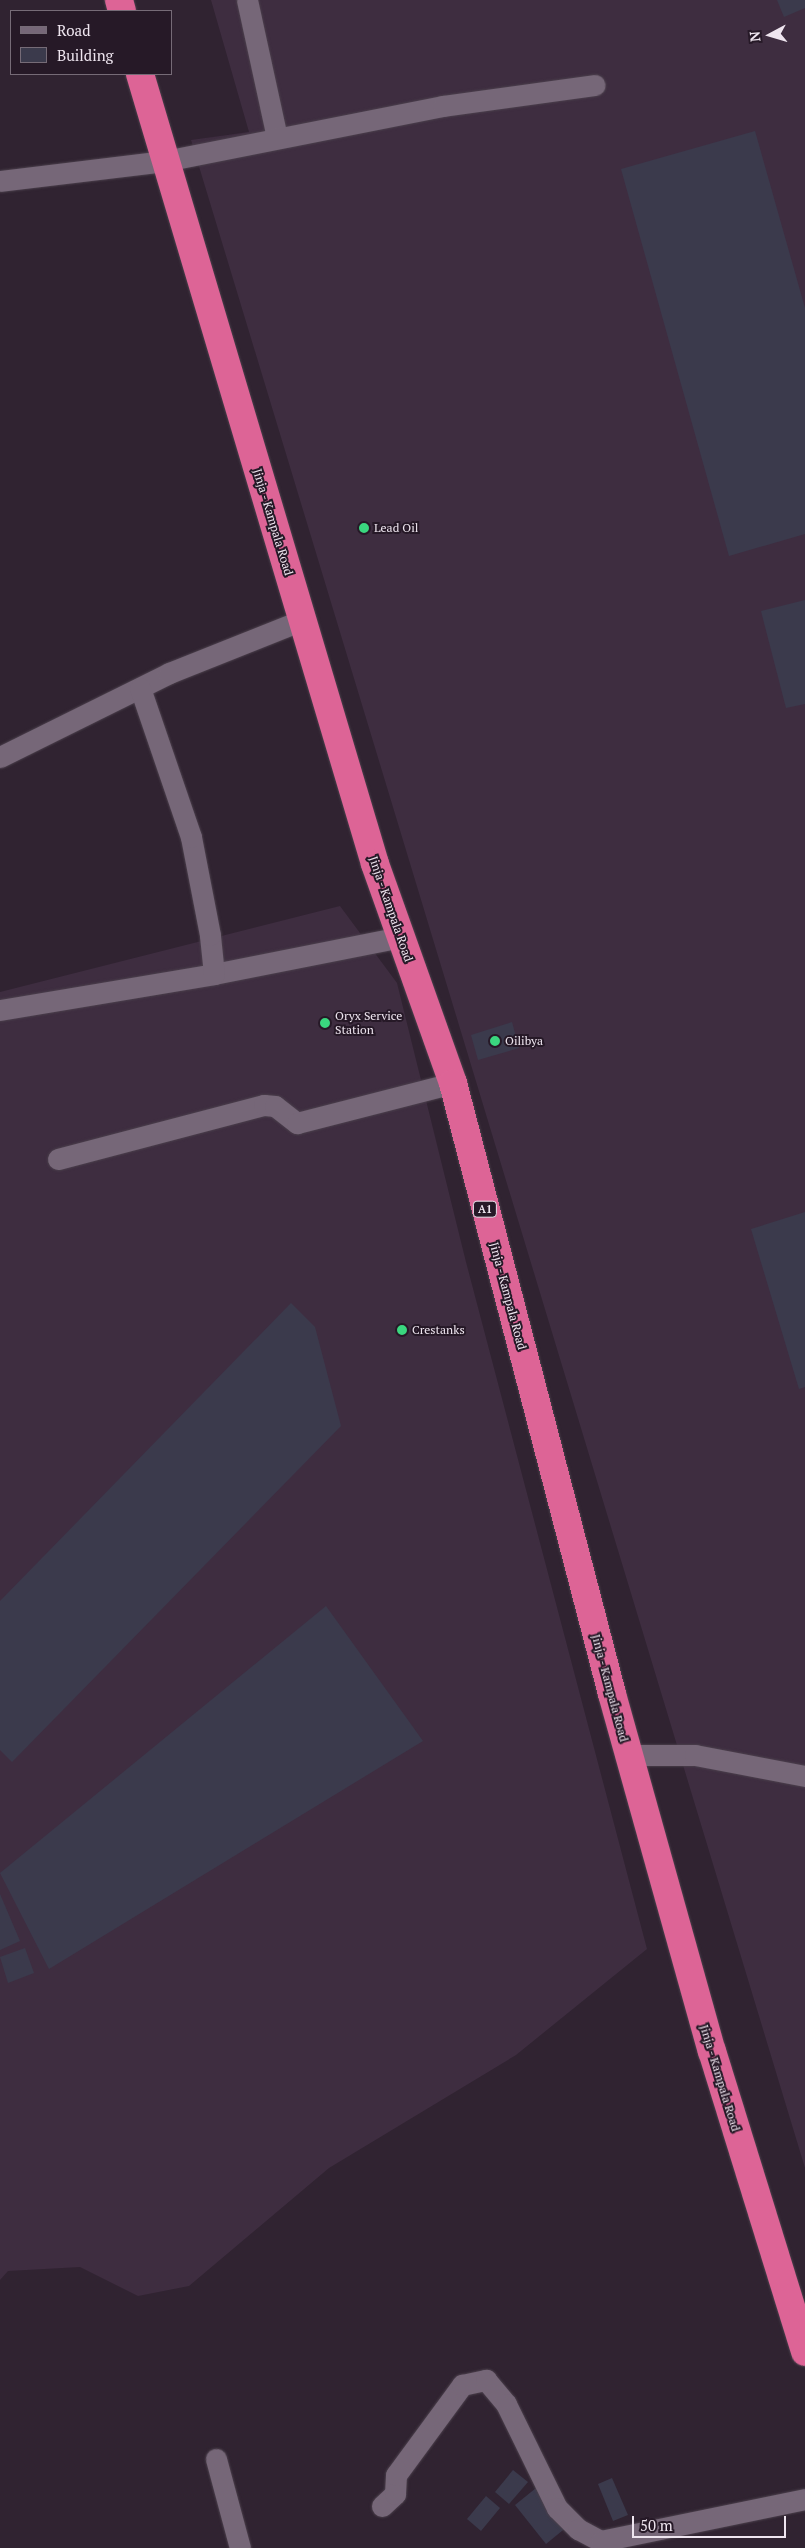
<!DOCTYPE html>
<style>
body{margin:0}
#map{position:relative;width:805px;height:2548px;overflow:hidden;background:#302331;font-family:"PT Serif",serif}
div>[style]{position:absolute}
.built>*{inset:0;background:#3e2d40}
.building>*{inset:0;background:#3b3a4c}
.roads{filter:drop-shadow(0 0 1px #4b404c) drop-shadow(0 0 1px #4b404c)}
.minor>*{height:21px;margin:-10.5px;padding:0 10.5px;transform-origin:10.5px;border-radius:10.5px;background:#766778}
.highway>*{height:28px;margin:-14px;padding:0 14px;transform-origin:14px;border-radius:14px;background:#dd6496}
.dots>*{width:14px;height:14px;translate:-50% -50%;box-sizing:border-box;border:2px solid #261927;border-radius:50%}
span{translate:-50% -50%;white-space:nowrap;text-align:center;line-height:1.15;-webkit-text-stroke:4px #261927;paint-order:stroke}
.shield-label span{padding:1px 4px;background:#261927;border:1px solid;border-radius:4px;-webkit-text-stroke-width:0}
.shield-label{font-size:11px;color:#eee5ef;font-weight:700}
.street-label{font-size:12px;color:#eee5ef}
.poi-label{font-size:12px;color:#eee5ef}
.left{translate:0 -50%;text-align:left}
.legend{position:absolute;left:10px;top:10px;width:162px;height:65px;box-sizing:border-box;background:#261927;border:1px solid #766b77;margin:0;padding:6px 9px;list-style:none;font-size:15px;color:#eee5ef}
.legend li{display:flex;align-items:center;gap:10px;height:25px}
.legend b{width:25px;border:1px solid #766b77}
.north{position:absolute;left:745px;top:10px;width:50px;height:50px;-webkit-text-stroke:4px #261927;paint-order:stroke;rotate:264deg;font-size:14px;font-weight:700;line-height:20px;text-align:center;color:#eee5ef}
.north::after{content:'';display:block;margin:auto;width:18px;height:22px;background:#eee5ef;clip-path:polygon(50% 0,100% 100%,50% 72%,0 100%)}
.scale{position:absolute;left:632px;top:2516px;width:154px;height:22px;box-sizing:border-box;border:2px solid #eee5ef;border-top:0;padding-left:6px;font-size:15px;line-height:18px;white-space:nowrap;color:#eee5ef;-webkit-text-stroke:4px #261927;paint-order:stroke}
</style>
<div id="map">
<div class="built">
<i style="clip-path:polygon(211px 0,805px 0,805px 2168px,191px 140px,249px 132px)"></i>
<i style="clip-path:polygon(340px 906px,397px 983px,466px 1262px,647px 1949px,516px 2055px,329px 2168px,189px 2286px,138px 2296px,80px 2267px,8px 2271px,0 2280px,0 992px)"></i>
</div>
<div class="building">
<i style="clip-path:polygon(777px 0,805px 0,805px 8px,784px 17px)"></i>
<i style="clip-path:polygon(755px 131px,805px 308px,805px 534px,729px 556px,621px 169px)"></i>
<i style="clip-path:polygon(805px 600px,805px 704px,786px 708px,761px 611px)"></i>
<i style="clip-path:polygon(512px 1022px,519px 1048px,478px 1060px,471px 1035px)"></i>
<i style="clip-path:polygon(805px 1212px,805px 1387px,799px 1389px,751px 1229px)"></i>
<i style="clip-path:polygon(291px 1303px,315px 1327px,341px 1426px,12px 1762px,0 1750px,0 1601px)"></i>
<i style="clip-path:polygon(326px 1606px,423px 1741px,49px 1969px,0 1873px)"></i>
<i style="clip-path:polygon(0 1894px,20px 1941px,0 1950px)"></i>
<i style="clip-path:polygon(25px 1948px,34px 1973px,8px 1983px,0 1957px)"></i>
<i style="clip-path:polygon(513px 2470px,528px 2482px,509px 2504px,495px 2492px)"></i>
<i style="clip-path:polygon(612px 2478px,628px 2515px,613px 2521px,598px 2484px)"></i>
<i style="clip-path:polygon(536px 2488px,568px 2526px,546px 2544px,515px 2505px)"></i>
<i style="clip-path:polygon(486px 2496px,500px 2508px,481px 2531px,467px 2519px)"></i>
</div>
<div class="roads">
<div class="minor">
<i style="left:247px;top:0;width:141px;rotate:77.7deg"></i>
<i style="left:0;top:181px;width:166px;rotate:-6.9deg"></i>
<i style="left:165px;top:161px;width:283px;rotate:-11.2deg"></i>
<i style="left:443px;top:106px;width:153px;rotate:-7.9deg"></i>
<i style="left:0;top:757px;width:189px;rotate:-26.4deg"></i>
<i style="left:169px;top:673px;width:143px;rotate:-21.7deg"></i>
<i style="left:214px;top:974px;width:191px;rotate:-11.2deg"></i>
<i style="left:0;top:1010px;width:217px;rotate:-9.5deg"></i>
<i style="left:214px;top:974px;width:39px;rotate:-96deg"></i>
<i style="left:210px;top:935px;width:100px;rotate:-101deg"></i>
<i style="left:191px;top:837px;width:157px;rotate:-108.9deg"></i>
<i style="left:58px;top:1159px;width:213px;rotate:-14.7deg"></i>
<i style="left:264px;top:1105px;width:11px;rotate:5deg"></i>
<i style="left:275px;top:1106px;width:28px;rotate:38deg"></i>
<i style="left:297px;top:1123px;width:161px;rotate:-14.4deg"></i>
<i style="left:629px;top:1755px;width:66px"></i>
<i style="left:695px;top:1755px;width:112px;rotate:10.8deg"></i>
<i style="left:216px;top:2459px;width:92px;rotate:74.9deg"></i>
<i style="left:382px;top:2506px;width:18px;rotate:-43deg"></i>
<i style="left:395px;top:2494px;width:19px;rotate:-87deg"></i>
<i style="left:396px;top:2475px;width:112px;rotate:-53.7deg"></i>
<i style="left:462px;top:2385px;width:25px;rotate:-12deg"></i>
<i style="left:486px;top:2380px;width:31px;rotate:50deg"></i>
<i style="left:506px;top:2404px;width:116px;rotate:63.9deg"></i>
<i style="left:557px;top:2508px;width:30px;rotate:45deg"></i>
<i style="left:578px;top:2529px;width:26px;rotate:28deg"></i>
<i style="left:601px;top:2541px;width:208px;rotate:-11.6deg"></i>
</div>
<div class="highway">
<i style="left:119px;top:0;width:11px;rotate:75deg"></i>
<i style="left:140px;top:74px;width:824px;rotate:73.43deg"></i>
<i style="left:375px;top:864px;width:232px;rotate:70.4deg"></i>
<i style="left:453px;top:1083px;width:631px;rotate:75.41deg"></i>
<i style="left:612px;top:1694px;width:371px;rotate:74.4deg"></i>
<i style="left:712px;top:2051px;width:315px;rotate:72.8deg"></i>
</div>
</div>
<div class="dots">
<i style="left:364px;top:528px;background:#3ad77f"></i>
<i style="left:325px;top:1023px;background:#3ad77f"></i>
<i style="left:495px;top:1041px;background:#3ad77f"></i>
<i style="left:402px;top:1330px;background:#3ad77f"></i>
</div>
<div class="shield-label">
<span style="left:485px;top:1209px">A1</span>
</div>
<div class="street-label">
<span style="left:273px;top:522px;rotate:73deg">Jinja - Kampala Road</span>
<span style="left:391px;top:909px;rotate:71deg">Jinja - Kampala Road</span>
<span style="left:508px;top:1296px;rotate:75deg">Jinja - Kampala Road</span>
<span style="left:610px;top:1688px;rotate:75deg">Jinja - Kampala Road</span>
<span style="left:720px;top:2078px;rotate:73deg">Jinja - Kampala Road</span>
</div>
<div class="poi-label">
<span class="left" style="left:374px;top:528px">Lead Oil</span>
<span class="left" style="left:335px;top:1023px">Oryx Service<br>Station</span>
<span class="left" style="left:505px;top:1041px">Oilibya</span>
<span class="left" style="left:412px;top:1330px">Crestanks</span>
</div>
<ul class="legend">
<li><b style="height:6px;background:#766778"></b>Road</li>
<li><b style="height:14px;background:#3b3a4c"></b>Building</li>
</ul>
<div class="north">N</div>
<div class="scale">50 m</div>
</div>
